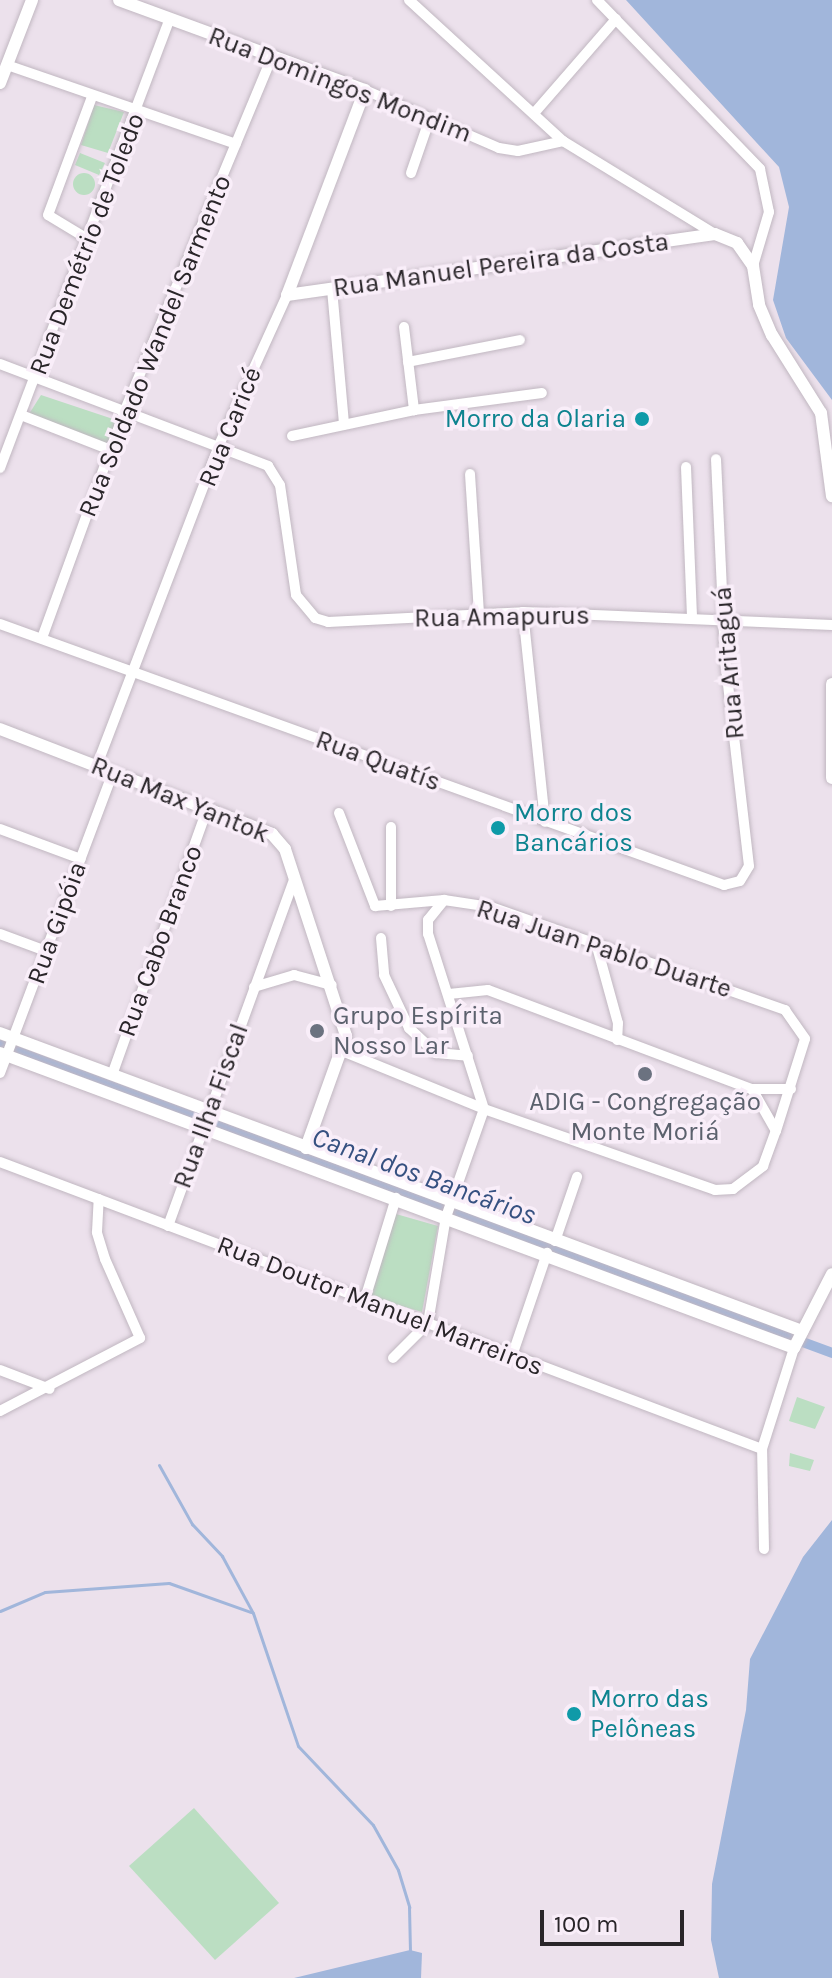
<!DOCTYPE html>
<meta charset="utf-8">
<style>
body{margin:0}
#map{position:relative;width:832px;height:1978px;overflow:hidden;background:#ece1ec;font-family:Karla,sans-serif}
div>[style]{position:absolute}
.green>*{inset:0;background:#bbdec2}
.round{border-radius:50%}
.water>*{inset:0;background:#a1b6db}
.stream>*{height:3px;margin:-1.5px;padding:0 1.5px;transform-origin:1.5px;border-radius:1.5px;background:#a1b6db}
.canal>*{height:10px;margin:-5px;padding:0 5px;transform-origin:5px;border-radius:5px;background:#a1b6db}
.roads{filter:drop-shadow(0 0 2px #c1b7c1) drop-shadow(0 0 2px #c1b7c1)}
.minor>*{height:10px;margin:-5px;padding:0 5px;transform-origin:5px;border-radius:5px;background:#fff}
.tertiary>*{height:12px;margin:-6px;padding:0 6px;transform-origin:6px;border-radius:6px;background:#fff}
.dots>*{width:22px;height:22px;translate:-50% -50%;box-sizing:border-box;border:4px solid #f9eef9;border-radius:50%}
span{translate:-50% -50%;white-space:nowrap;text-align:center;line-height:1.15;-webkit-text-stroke:7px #f9eef9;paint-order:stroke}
.street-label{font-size:26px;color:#292529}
.culture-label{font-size:26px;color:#0d838f}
.right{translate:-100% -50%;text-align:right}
.left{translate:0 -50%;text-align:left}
.worship-label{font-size:26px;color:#5b616d}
.water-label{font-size:28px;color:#365181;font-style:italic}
.scale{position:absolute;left:540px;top:1910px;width:144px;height:36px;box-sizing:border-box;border:4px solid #292529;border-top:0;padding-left:10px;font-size:24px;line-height:28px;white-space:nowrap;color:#292529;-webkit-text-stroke:6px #f9eef9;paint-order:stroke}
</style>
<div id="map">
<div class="green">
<i style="clip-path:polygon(94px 105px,124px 112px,108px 153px,81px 145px)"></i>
<i style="clip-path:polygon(80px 153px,105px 163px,99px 175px,75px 165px)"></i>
<i class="round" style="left:73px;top:173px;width:22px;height:22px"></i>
<i style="clip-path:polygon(41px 395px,113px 419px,117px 424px,108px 445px,29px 414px)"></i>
<i style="clip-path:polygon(396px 1214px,438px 1226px,422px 1312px,371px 1297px)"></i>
<i style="clip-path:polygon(797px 1397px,825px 1407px,815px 1429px,789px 1421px)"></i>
<i style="clip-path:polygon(790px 1453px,814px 1460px,810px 1471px,789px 1466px)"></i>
<i style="clip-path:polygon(194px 1808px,279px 1903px,215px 1960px,129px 1866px)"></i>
</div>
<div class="water">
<i style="clip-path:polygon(626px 0,832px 0,832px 400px,786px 338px,773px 300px,789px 207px,779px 167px)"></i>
<i style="clip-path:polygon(832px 1520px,832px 1978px,719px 1978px,711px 1940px,712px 1884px,746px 1710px,750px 1659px,803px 1557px)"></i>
<i style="clip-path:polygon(410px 1950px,422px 1953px,421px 1978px,294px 1978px)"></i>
</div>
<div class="stream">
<i style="left:159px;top:1465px;width:68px;rotate:60.8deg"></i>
<i style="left:192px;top:1524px;width:44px;rotate:46.8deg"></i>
<i style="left:222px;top:1556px;width:65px;rotate:61.5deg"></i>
<i style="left:253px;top:1613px;width:140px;rotate:71.3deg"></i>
<i style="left:298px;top:1746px;width:109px;rotate:46.5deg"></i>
<i style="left:373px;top:1825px;width:51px;rotate:60.9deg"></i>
<i style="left:398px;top:1870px;width:39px;rotate:73deg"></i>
<i style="left:409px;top:1907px;width:43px;rotate:88.7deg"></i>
<i style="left:0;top:1611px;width:49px;rotate:-22.9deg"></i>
<i style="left:45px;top:1592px;width:124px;rotate:-4.2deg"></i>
<i style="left:169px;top:1583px;width:87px;rotate:19.5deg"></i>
</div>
<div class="canal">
<i style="left:0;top:1045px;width:887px;rotate:20.31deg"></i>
</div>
<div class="roads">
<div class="minor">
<i style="left:409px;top:0;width:209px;rotate:42.5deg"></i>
<i style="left:563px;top:141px;width:178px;rotate:31.5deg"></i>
<i style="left:597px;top:0;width:235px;rotate:46deg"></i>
<i style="left:760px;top:169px;width:44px;rotate:78.2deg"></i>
<i style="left:769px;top:212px;width:56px;rotate:106.5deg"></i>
<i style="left:7px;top:65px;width:242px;rotate:19deg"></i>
<i style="left:365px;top:90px;width:146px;rotate:23.4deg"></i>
<i style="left:499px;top:148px;width:19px;rotate:9deg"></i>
<i style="left:518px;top:151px;width:46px;rotate:-12.5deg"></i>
<i style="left:536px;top:111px;width:122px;rotate:-49deg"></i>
<i style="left:411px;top:173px;width:58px;rotate:-70.9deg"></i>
<i style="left:86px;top:238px;width:44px;rotate:-148.8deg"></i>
<i style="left:48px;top:215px;width:126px;rotate:-69.6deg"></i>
<i style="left:332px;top:289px;width:136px;rotate:84.9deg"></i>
<i style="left:404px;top:327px;width:84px;rotate:83.1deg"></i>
<i style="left:408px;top:362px;width:114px;rotate:-11.1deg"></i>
<i style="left:0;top:364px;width:287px;rotate:20.8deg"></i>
<i style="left:268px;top:466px;width:22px;rotate:58deg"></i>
<i style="left:280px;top:485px;width:111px;rotate:81.7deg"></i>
<i style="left:296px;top:595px;width:30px;rotate:50deg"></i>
<i style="left:315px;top:618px;width:14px;rotate:17deg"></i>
<i style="left:328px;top:622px;width:195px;rotate:-2.9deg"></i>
<i style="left:523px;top:612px;width:309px;rotate:2.4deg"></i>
<i style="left:21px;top:415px;width:97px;rotate:21.3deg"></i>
<i style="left:292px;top:436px;width:125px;rotate:-12deg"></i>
<i style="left:414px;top:410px;width:129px;rotate:-7.6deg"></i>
<i style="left:686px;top:467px;width:148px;rotate:87.7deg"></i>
<i style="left:0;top:468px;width:480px;rotate:-69.3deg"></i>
<i style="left:470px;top:474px;width:140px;rotate:86.3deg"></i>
<i style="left:523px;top:612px;width:211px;rotate:84deg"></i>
<i style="left:0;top:624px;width:770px;rotate:19.82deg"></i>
<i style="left:724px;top:885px;width:16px;rotate:-14deg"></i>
<i style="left:740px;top:881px;width:17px;rotate:-59deg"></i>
<i style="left:749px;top:866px;width:210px;rotate:-96.6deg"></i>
<i style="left:725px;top:657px;width:198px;rotate:-92.6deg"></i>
<i style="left:42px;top:638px;width:243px;rotate:-70deg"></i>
<i style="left:125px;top:410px;width:383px;rotate:-67.4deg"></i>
<i style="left:97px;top:765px;width:342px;rotate:-69.1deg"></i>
<i style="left:219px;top:445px;width:165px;rotate:-65.6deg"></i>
<i style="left:339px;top:813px;width:100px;rotate:68.8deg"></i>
<i style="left:375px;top:906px;width:69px;rotate:-5deg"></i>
<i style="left:444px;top:900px;width:48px;rotate:8.5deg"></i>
<i style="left:491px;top:907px;width:312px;rotate:19.3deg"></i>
<i style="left:785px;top:1010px;width:35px;rotate:55deg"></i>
<i style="left:805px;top:1039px;width:96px;rotate:107.5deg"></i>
<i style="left:0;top:829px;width:86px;rotate:20.3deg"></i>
<i style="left:391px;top:906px;width:79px;rotate:-90deg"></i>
<i style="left:0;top:934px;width:49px;rotate:20.3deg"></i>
<i style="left:381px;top:938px;width:37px;rotate:85deg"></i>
<i style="left:384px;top:975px;width:59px;rotate:64.7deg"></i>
<i style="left:409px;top:1028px;width:37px;rotate:43deg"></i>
<i style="left:436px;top:1053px;width:32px;rotate:5deg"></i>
<i style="left:597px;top:947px;width:79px;rotate:74.6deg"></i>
<i style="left:618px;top:1023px;width:17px;rotate:93deg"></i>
<i style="left:254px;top:987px;width:42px;rotate:-16.7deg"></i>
<i style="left:294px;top:975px;width:39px;rotate:15deg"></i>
<i style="left:449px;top:994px;width:39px;rotate:-6deg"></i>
<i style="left:488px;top:990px;width:282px;rotate:20.6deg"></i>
<i style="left:752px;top:1089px;width:39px"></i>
<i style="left:342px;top:1051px;width:153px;rotate:22.2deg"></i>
<i style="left:484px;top:1109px;width:245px;rotate:19.3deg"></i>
<i style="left:715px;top:1190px;width:18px;rotate:-3deg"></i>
<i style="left:733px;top:1189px;width:38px;rotate:-37deg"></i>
<i style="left:763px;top:1166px;width:37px;rotate:-70deg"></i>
<i style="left:776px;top:1131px;width:48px;rotate:-119.7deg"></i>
<i style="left:0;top:1073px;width:322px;rotate:-69.4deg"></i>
<i style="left:112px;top:1075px;width:285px;rotate:-70.3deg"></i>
<i style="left:0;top:1162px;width:814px;rotate:20.64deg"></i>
<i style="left:168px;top:1226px;width:369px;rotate:-70deg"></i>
<i style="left:555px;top:1241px;width:68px;rotate:-71deg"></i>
<i style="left:364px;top:1302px;width:109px;rotate:-72.9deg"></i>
<i style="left:512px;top:1356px;width:109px;rotate:-71.2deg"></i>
<i style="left:393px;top:1358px;width:49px;rotate:-45deg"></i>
<i style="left:428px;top:1323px;width:108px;rotate:-80.4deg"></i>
<i style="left:446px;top:1217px;width:114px;rotate:-70.6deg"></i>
<i style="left:484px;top:1109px;width:184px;rotate:-107.7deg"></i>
<i style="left:428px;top:934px;width:14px;rotate:-90deg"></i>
<i style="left:428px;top:920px;width:26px;rotate:-51deg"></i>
<i style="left:0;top:1370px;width:53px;rotate:20.8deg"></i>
<i style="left:0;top:1411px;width:158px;rotate:-27.5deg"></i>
<i style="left:140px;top:1338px;width:86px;rotate:-113.9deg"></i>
<i style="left:105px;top:1259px;width:28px;rotate:-107deg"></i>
<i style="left:97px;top:1232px;width:33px;rotate:-87deg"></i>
<i style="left:764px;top:1549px;width:100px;rotate:-91.1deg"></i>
<i style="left:762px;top:1449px;width:106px;rotate:-72.4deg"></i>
</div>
<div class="tertiary">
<i style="left:119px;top:0;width:262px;rotate:20.1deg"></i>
<i style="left:365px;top:90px;width:219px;rotate:110.8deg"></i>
<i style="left:287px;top:295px;width:432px;rotate:-8.1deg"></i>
<i style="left:715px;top:234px;width:24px;rotate:22deg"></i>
<i style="left:737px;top:243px;width:28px;rotate:55deg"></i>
<i style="left:753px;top:266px;width:39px;rotate:81deg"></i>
<i style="left:759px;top:305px;width:33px;rotate:67deg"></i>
<i style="left:772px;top:335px;width:92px;rotate:57.9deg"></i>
<i style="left:821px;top:413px;width:84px;rotate:82.5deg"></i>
<i style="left:0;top:83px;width:89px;rotate:-68.9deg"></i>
<i style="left:832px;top:684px;width:94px;rotate:90deg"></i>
<i style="left:0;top:729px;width:292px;rotate:21.1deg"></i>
<i style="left:272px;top:834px;width:20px;rotate:49deg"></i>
<i style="left:285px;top:849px;width:197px;rotate:71.9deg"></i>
<i style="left:346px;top:1036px;width:119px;rotate:109.7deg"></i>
<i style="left:0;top:1033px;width:856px;rotate:20.38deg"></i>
<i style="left:0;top:1053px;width:847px;rotate:20.38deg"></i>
<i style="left:794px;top:1348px;width:83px;rotate:-62.8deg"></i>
</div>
</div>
<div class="dots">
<i style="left:642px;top:419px;background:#0f9aa8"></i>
<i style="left:498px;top:828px;background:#0f9aa8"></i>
<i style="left:317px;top:1031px;background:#6b7280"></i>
<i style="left:645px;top:1074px;background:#6b7280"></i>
<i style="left:574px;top:1714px;background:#0f9aa8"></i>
</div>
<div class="street-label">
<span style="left:340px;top:85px;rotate:21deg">Rua Domingos Mondim</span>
<span style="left:87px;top:244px;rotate:-69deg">Rua Demétrio de Toledo</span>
<span style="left:501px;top:265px;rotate:-8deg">Rua Manuel Pereira da Costa</span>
<span style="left:155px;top:346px;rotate:-68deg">Rua Soldado Wandel Sarmento</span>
<span style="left:230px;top:427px;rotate:-68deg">Rua Caricé</span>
<span style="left:502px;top:617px;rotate:-1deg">Rua Amapurus</span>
<span style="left:729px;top:663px;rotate:-95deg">Rua Aritaguá</span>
<span style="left:378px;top:761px;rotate:20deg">Rua Quatís</span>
<span style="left:180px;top:800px;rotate:22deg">Rua Max Yantok</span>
<span style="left:57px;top:923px;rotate:-70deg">Rua Gipóia</span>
<span style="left:160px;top:941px;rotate:-70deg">Rua Cabo Branco</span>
<span style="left:604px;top:949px;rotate:18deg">Rua Juan Pablo Duarte</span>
<span style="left:211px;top:1106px;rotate:-70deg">Rua Ilha Fiscal</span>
<span style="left:380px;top:1306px;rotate:21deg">Rua Doutor Manuel Marreiros</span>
</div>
<div class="culture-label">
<span class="right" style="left:626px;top:419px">Morro da Olaria</span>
<span class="left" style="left:514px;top:828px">Morro dos<br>Bancários</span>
<span class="left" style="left:590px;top:1714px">Morro das<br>Pelôneas</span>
</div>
<div class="worship-label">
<span class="left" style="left:333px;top:1031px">Grupo Espírita<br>Nosso Lar</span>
<span style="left:645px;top:1117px">ADIG - Congregação<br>Monte Moriá</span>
</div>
<div class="water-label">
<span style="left:424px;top:1176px;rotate:20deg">Canal dos Bancários</span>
</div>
<div class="scale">100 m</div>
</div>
